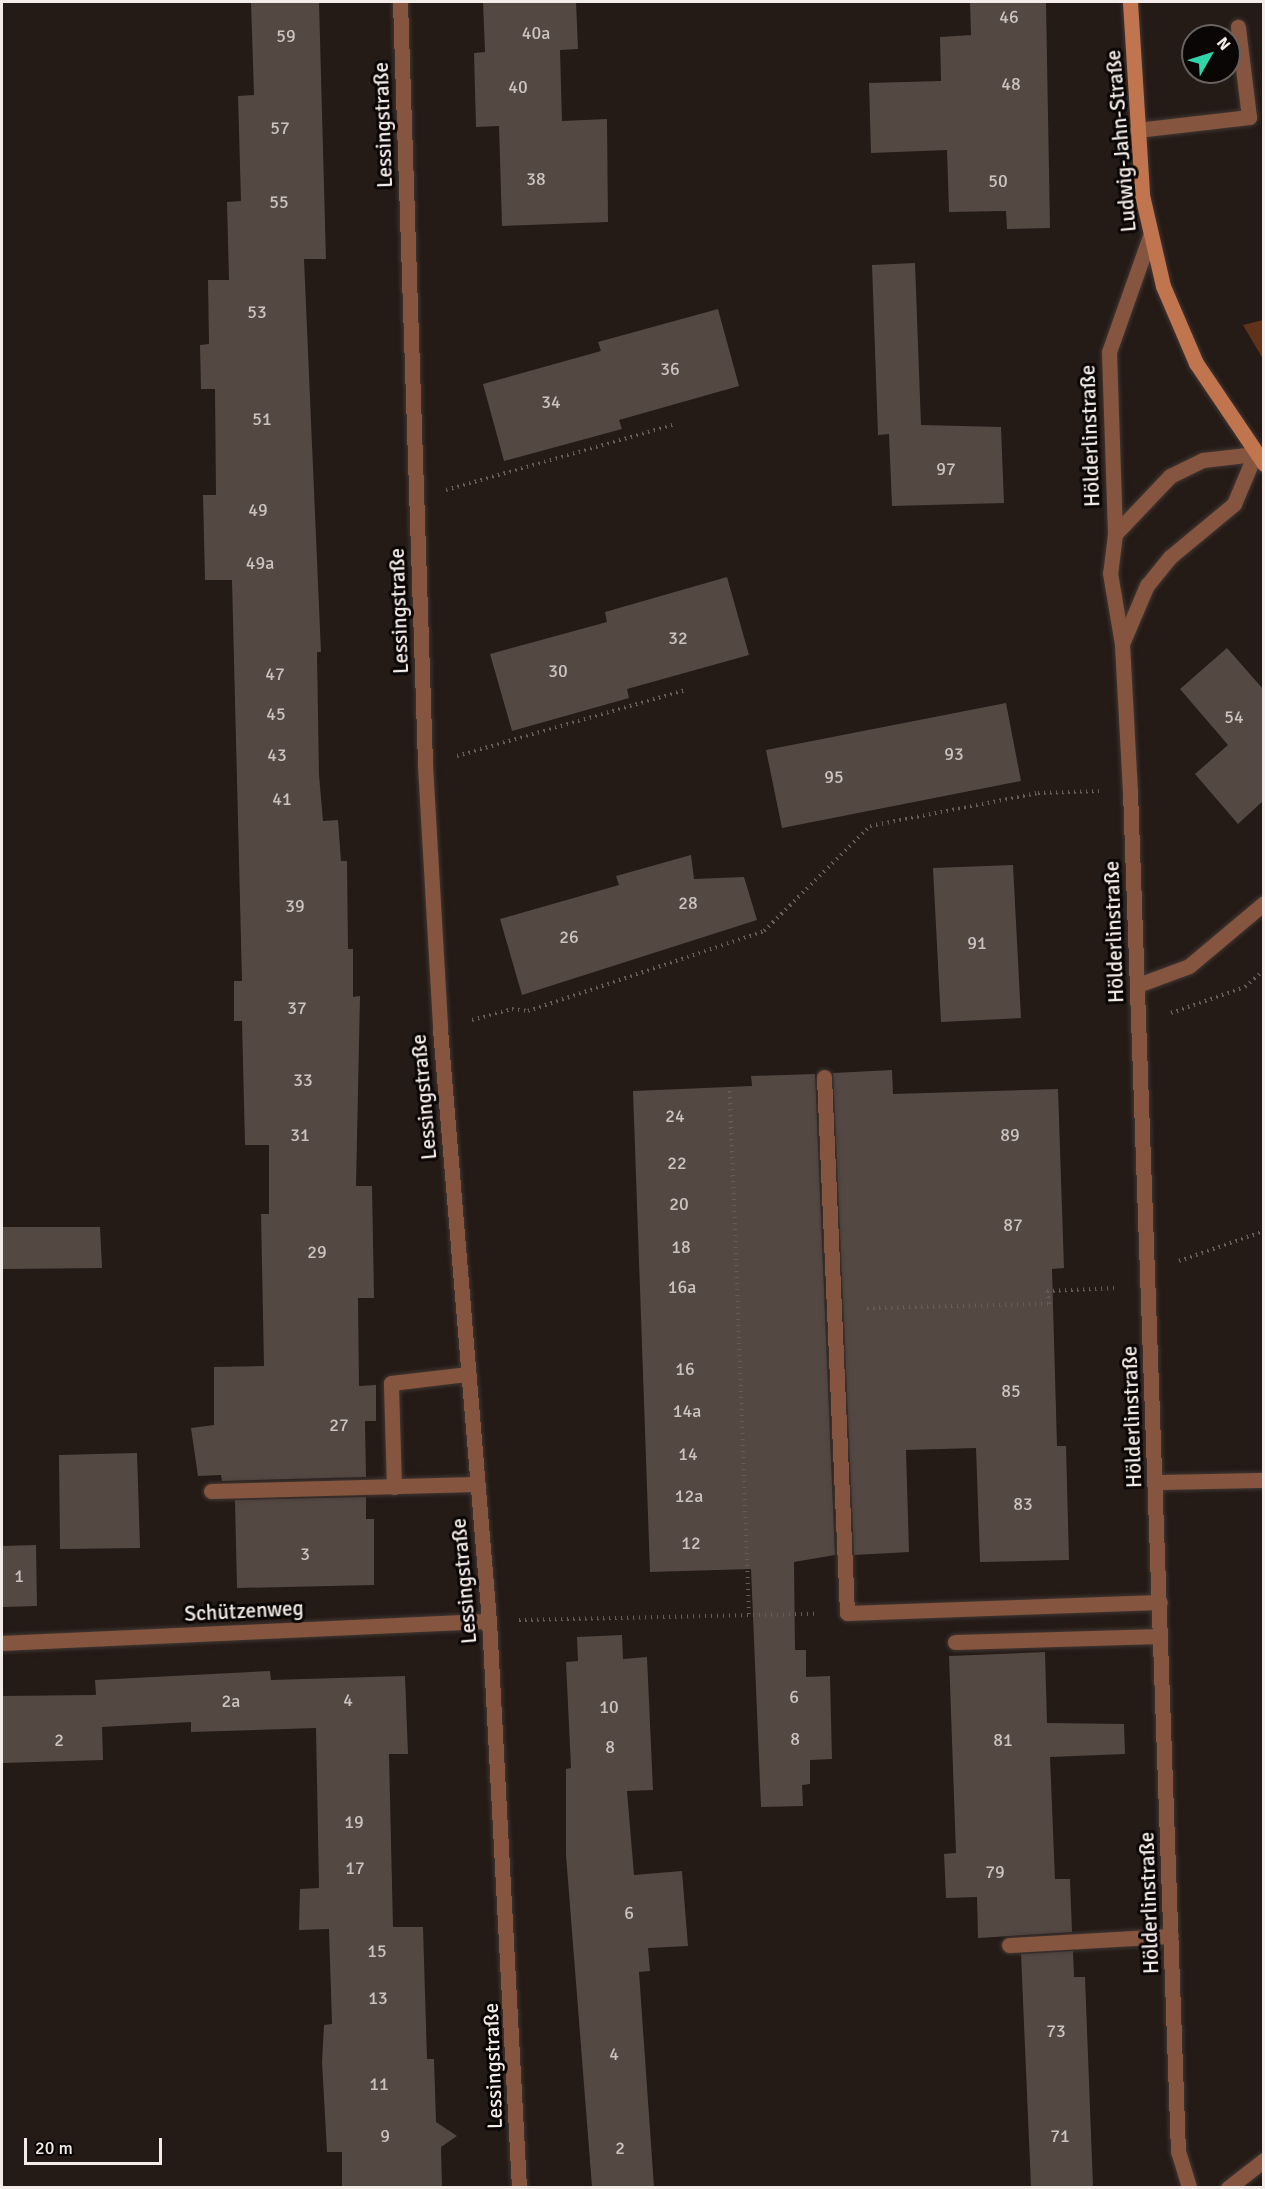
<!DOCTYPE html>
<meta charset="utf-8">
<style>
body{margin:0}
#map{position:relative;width:1265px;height:2189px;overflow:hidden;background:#241a16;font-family:Signika,sans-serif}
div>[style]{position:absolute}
.green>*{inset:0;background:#60321a}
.building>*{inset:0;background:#544843}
.path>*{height:4px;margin-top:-2px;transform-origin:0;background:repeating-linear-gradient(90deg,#665d59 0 1.5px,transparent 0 6px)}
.roads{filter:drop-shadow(0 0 2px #413733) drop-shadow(0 0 2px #413733)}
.lane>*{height:15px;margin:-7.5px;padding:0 7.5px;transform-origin:7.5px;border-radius:7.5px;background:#85553f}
.street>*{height:15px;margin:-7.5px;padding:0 7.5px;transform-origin:7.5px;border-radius:7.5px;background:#85553f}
.secondary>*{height:15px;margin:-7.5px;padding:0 7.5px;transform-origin:7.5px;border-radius:7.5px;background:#c1754f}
span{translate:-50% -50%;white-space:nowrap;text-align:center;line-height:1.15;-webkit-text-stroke:6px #0a0605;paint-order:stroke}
.number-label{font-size:18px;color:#cbc3bf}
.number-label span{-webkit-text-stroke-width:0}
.street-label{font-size:21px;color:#f3ece8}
.frame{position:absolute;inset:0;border:3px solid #f3ece8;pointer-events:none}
.north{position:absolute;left:1181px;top:24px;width:60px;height:60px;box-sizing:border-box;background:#0a0605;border:2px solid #676260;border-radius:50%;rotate:51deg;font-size:16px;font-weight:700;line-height:24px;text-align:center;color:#f3ece8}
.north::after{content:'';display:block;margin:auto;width:21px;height:27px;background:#30d4a9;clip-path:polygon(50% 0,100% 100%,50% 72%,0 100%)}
.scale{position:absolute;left:24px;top:2138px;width:138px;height:27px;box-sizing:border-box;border:3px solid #f3ece8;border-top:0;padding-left:8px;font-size:18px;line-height:21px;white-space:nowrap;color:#f3ece8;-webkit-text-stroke:4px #0a0605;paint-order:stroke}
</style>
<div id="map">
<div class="green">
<i style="clip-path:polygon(1263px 320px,1264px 320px,1263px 359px,1243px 325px)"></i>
</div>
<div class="building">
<i style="clip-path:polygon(251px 2px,319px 2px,326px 259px,304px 259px,321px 652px,317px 652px,319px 775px,323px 821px,338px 820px,341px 861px,347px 861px,348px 949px,353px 949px,353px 997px,360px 996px,356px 1186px,372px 1186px,374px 1298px,358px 1298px,359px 1386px,376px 1385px,376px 1421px,365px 1421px,366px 1477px,222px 1481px,221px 1475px,198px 1476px,191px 1428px,214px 1425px,214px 1367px,264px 1366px,261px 1214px,269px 1214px,269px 1145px,245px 1145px,242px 1021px,234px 1021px,234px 981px,242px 981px,232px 580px,205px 580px,203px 495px,216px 495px,215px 389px,201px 389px,200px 345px,209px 344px,208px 280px,229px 280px,227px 202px,241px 201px,238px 96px,254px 95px)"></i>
<i style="clip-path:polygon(483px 2px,576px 2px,578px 49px,560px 50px,562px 121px,607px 119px,608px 222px,502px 226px,499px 126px,476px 127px,474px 53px,485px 52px)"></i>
<i style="clip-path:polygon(970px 2px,1046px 2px,1050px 228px,1007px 229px,1006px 211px,949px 212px,947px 150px,871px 153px,869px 83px,941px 81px,940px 37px,971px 35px)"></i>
<i style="clip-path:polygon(915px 263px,921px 425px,1001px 427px,1004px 503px,892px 506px,889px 434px,878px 435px,872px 265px)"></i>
<i style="clip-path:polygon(718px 309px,739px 386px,619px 420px,622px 429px,504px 461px,483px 384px,601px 351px,598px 342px)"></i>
<i style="clip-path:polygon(727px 577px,749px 655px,627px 689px,629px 698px,512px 731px,490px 654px,607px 622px,605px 612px)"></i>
<i style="clip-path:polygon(1227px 648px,1263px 689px,1263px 801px,1238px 824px,1195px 774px,1228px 745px,1180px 689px)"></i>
<i style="clip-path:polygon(1006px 703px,1021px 781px,782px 828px,766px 750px)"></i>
<i style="clip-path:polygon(691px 855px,694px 879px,744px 877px,757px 920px,522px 995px,500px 919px,619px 885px,616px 876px)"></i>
<i style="clip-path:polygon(1013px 865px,1021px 1018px,941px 1022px,933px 868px)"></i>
<i style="clip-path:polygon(892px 1070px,893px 1094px,1058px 1089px,1064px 1268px,1052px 1269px,1057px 1446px,1066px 1446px,1069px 1560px,980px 1562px,976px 1448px,906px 1450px,909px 1552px,854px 1555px,833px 1073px)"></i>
<i style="clip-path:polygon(815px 1074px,835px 1555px,794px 1562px,795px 1650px,806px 1650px,806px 1677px,830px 1676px,832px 1759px,810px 1760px,810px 1784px,802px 1785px,803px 1806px,761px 1807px,751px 1569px,650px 1572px,633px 1091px,752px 1086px,751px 1076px)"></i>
<i style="clip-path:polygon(2px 1227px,100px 1227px,102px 1268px,2px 1269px)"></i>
<i style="clip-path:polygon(137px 1453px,140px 1548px,60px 1549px,59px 1455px)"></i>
<i style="clip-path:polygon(366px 1497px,366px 1519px,374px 1519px,374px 1585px,237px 1588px,235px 1500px)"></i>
<i style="clip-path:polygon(36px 1545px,37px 1606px,2px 1607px,2px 1546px)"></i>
<i style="clip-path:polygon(622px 1635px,623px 1659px,647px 1657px,653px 1790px,627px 1791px,634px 1875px,682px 1871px,688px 1946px,648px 1948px,650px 1971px,639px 1972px,654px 2187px,592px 2187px,566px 1855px,566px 1769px,571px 1768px,566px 1662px,578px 1661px,577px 1637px)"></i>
<i style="clip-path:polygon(1045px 1652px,1047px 1723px,1124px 1724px,1125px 1754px,1050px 1757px,1055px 1879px,1070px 1879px,1072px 1932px,978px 1938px,977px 1897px,946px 1898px,944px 1854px,956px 1853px,949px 1656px)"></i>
<i style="clip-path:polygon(270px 1671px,271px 1680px,405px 1676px,408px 1754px,389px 1754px,393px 1927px,423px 1927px,427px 2059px,434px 2059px,436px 2122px,457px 2136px,441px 2147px,442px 2187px,342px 2187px,342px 2152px,327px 2152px,322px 2062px,324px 2025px,332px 2024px,329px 1929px,299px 1930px,300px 1889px,319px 1888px,316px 1728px,191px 1732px,191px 1722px,102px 1727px,103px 1760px,2px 1763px,2px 1696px,96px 1695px,95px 1680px)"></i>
<i style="clip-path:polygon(1073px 1951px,1074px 1977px,1085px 1977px,1093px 2187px,1031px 2187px,1021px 1954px)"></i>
</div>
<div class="path">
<i style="left:446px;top:490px;width:239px;rotate:-16deg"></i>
<i style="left:457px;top:756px;width:238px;rotate:-16.1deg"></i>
<i style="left:1171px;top:1013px;width:78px;rotate:-19.4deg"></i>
<i style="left:1245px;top:987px;width:25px;rotate:-42deg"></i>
<i style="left:472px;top:1020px;width:41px;rotate:-15.4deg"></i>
<i style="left:512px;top:1009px;width:16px;rotate:7deg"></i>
<i style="left:528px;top:1011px;width:249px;rotate:-18.7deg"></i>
<i style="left:764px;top:931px;width:149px;rotate:-44.7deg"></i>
<i style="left:870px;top:826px;width:171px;rotate:-11.1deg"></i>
<i style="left:1038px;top:793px;width:61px;rotate:-1.9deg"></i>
<i style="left:730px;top:1091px;width:525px;rotate:87.93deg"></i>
<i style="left:1179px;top:1261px;width:90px;rotate:-19.4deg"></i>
<i style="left:867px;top:1308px;width:182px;rotate:-1.3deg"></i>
<i style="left:1049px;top:1304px;width:13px;rotate:-99deg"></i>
<i style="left:1047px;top:1291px;width:68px;rotate:-2.5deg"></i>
<i style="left:519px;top:1620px;width:296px;rotate:-1.2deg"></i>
</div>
<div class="roads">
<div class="lane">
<i style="left:1137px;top:130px;width:113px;rotate:-6.6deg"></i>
<i style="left:1249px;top:117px;width:91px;rotate:-97deg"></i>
<i style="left:1138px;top:985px;width:54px;rotate:-20.4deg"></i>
<i style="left:1189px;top:966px;width:98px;rotate:-40deg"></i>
<i style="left:824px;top:1077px;width:536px;rotate:87.54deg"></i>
<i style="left:847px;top:1613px;width:313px;rotate:-2deg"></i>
<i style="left:1155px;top:1482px;width:109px;rotate:-1.1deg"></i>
<i style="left:394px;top:1487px;width:104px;rotate:-91.7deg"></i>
<i style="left:391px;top:1383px;width:78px;rotate:-6.7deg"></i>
<i style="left:211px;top:1491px;width:266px;rotate:-1.5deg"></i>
<i style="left:955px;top:1642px;width:205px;rotate:-1.7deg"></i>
<i style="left:1009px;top:1945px;width:162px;rotate:-3.2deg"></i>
</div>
<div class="street">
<i style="left:400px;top:2px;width:763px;rotate:88.12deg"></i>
<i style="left:425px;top:765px;width:264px;rotate:86.7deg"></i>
<i style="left:440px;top:1029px;width:594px;rotate:85.27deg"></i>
<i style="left:489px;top:1621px;width:568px;rotate:86.97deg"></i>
<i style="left:1150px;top:236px;width:123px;rotate:109.5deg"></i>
<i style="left:1109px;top:352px;width:182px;rotate:88.1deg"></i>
<i style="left:1115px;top:534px;width:39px;rotate:97deg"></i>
<i style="left:1110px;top:573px;width:72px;rotate:80.4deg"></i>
<i style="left:1122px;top:644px;width:147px;rotate:86.9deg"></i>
<i style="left:1130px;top:791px;width:1361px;rotate:87.98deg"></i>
<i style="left:1178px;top:2151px;width:39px;rotate:73deg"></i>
<i style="left:1115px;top:534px;width:80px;rotate:-46.5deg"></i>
<i style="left:1170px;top:476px;width:37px;rotate:-26deg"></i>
<i style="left:1203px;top:460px;width:52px;rotate:-6.6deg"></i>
<i style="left:1255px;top:454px;width:54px;rotate:112.8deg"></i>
<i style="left:1234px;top:504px;width:83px;rotate:140.4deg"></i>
<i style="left:1170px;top:557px;width:36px;rotate:129deg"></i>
<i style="left:1147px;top:585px;width:64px;rotate:113deg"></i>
<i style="left:2px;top:1643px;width:487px;rotate:-2.6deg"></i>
<i style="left:1228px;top:2188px;width:46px;rotate:-37.9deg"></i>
</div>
<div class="secondary">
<i style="left:1130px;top:2px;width:193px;rotate:86.4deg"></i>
<i style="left:1142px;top:195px;width:93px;rotate:77deg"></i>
<i style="left:1163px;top:286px;width:84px;rotate:66.8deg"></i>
<i style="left:1196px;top:363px;width:122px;rotate:56deg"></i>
</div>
</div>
<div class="number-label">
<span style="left:1009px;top:17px">46</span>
<span style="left:536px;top:33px">40a</span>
<span style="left:286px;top:36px">59</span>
<span style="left:1011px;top:84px">48</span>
<span style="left:518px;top:87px">40</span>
<span style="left:280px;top:128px">57</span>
<span style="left:536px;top:179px">38</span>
<span style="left:998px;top:181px">50</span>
<span style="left:279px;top:202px">55</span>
<span style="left:257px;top:312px">53</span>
<span style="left:670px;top:369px">36</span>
<span style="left:551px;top:402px">34</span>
<span style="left:262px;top:419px">51</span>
<span style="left:946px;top:469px">97</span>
<span style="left:258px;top:510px">49</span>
<span style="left:260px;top:563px">49a</span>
<span style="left:678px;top:638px">32</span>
<span style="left:558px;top:671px">30</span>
<span style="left:275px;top:674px">47</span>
<span style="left:276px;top:714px">45</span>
<span style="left:1234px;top:717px">54</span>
<span style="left:954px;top:754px">93</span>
<span style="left:277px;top:755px">43</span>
<span style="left:834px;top:777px">95</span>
<span style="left:282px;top:799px">41</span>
<span style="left:688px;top:903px">28</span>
<span style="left:295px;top:906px">39</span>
<span style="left:569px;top:937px">26</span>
<span style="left:977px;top:943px">91</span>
<span style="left:297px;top:1008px">37</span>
<span style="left:303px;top:1080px">33</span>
<span style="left:675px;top:1116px">24</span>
<span style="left:300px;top:1135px">31</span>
<span style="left:1010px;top:1135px">89</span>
<span style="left:677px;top:1163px">22</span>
<span style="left:679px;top:1204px">20</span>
<span style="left:1013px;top:1225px">87</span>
<span style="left:681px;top:1247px">18</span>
<span style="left:317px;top:1252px">29</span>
<span style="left:682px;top:1287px">16a</span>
<span style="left:685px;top:1369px">16</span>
<span style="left:1011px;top:1391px">85</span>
<span style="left:687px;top:1411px">14a</span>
<span style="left:339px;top:1425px">27</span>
<span style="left:688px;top:1454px">14</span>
<span style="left:689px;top:1496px">12a</span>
<span style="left:1023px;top:1504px">83</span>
<span style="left:691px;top:1543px">12</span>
<span style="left:305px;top:1554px">3</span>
<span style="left:19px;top:1576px">1</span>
<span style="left:794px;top:1697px">6</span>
<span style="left:348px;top:1700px">4</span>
<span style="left:231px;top:1701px">2a</span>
<span style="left:609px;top:1707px">10</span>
<span style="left:795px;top:1739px">8</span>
<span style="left:59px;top:1740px">2</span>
<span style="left:1003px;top:1740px">81</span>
<span style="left:610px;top:1747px">8</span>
<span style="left:354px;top:1822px">19</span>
<span style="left:355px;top:1868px">17</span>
<span style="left:995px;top:1872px">79</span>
<span style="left:629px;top:1913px">6</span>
<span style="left:377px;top:1951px">15</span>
<span style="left:378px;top:1998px">13</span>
<span style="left:1056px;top:2031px">73</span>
<span style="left:614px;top:2054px">4</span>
<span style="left:379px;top:2084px">11</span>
<span style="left:385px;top:2136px">9</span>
<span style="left:1060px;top:2136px">71</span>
<span style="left:620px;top:2148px">2</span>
</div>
<div class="street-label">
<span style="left:383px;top:125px;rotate:-92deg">Lessingstraße</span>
<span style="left:1121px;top:141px;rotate:-95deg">Ludwig-Jahn-Straße</span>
<span style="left:1090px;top:436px;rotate:-92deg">Hölderlinstraße</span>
<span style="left:399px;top:611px;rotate:-92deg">Lessingstraße</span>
<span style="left:1114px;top:932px;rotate:-92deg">Hölderlinstraße</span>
<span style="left:424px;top:1097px;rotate:-95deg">Lessingstraße</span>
<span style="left:1132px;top:1417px;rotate:-92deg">Hölderlinstraße</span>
<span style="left:464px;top:1581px;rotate:-95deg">Lessingstraße</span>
<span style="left:244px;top:1611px;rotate:-3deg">Schützenweg</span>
<span style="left:1149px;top:1903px;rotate:-92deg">Hölderlinstraße</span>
<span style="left:493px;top:2066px;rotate:-92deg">Lessingstraße</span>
</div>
<div class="frame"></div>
<div class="north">N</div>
<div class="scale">20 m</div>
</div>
